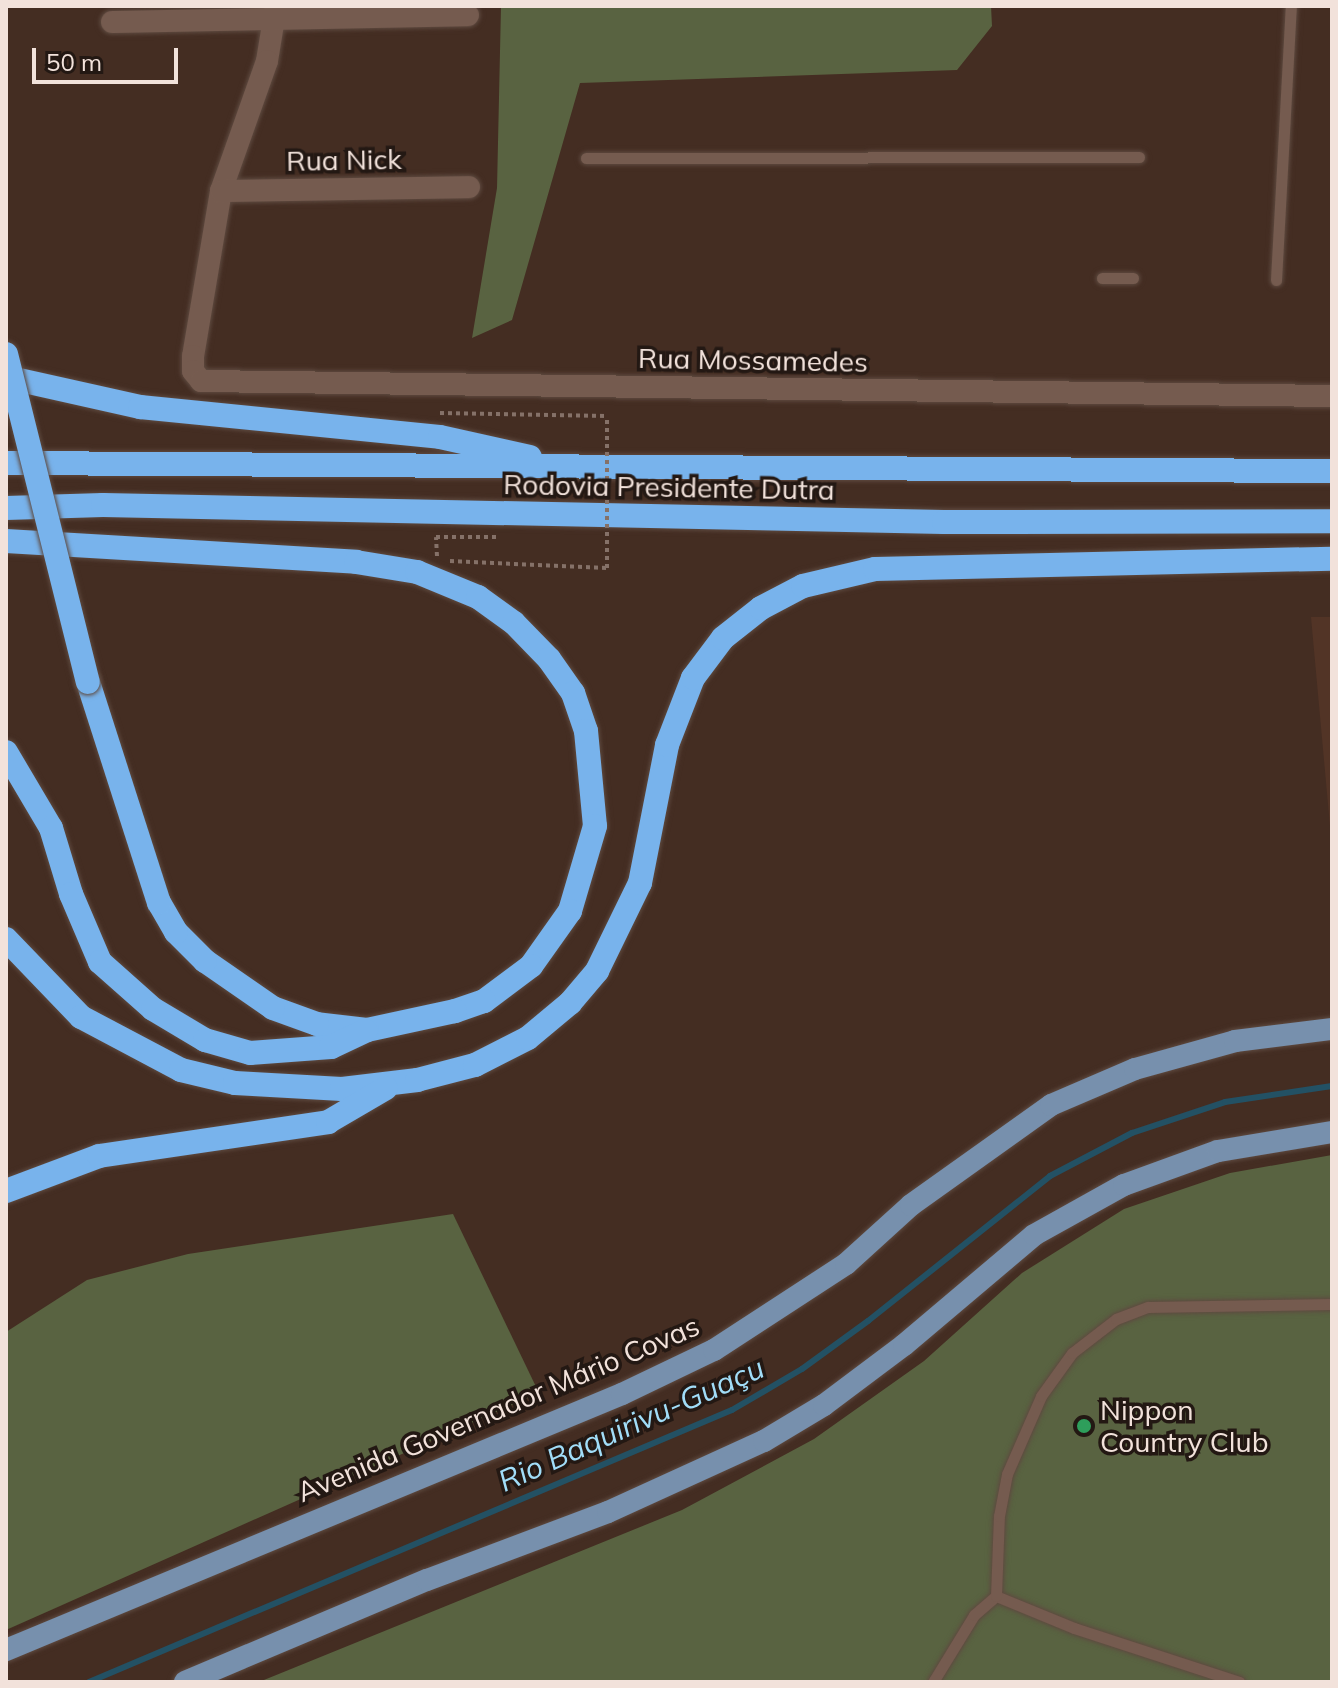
<!DOCTYPE html>
<meta charset="utf-8">
<style>
body{margin:0}
#map{position:relative;width:1338px;height:1688px;overflow:hidden;background:#442d22;font-family:Mulish,sans-serif}
div>[style]{position:absolute}
.built>*{inset:0;background:#523426}
.green>*{inset:0;background:#596341}
.stream>*{height:6px;margin:-3px;padding:0 3px;transform-origin:3px;border-radius:3px;background:#235164}
.path>*{height:4px;margin-top:-2px;transform-origin:0;background:repeating-linear-gradient(90deg,#857168 0 4px,transparent 0 8px)}
.roads{filter:drop-shadow(0 0 2px #5e4a40) drop-shadow(0 0 2px #5e4a40)}
.service>*{height:11px;margin:-5.5px;padding:0 5.5px;transform-origin:5.5px;border-radius:5.5px;background:#755b4f}
.minor>*{height:22px;margin:-11px;padding:0 11px;transform-origin:11px;border-radius:11px;background:#755b4f}
.primary>*{height:22px;margin:-11px;padding:0 11px;transform-origin:11px;border-radius:11px;background:#7790ad}
.motorway>*{height:24px;margin:-12px;padding:0 12px;transform-origin:12px;border-radius:12px;background:#78b3ec}
.path-bridge>*{height:4px;margin-top:-2px;transform-origin:0;background:repeating-linear-gradient(90deg,#857168 0 4px,transparent 0 8px)}
.bridges{filter:drop-shadow(0 0 2px #5e4a40) drop-shadow(0 0 2px #5e4a40)}
.motorway-bridge>*{height:24px;margin:-12px;padding:0 12px;transform-origin:12px;border-radius:12px;background:#78b3ec}
.dots>*{width:22px;height:22px;translate:-50% -50%;box-sizing:border-box;border:4px solid #231813;border-radius:50%}
span{translate:-50% -50%;white-space:nowrap;text-align:center;line-height:1.15;-webkit-text-stroke:7px #231813;paint-order:stroke}
.street-label{font-size:28px;color:#f2e2db}
.poi-label{font-size:28px;color:#f2e2db}
.left{translate:0 -50%;text-align:left}
.water-label{font-size:30px;color:#a1ddf8;font-style:italic}
.frame{position:absolute;inset:0;border:8px solid #f2e2db;pointer-events:none}
.scale{position:absolute;left:32px;top:48px;width:146px;height:36px;box-sizing:border-box;border:4px solid #f2e2db;border-top:0;padding-left:10px;font-size:24px;line-height:28px;white-space:nowrap;color:#f2e2db;-webkit-text-stroke:6px #231813;paint-order:stroke}
</style>
<div id="map">
<div class="built">
<i style="clip-path:polygon(1311px 617px,1332px 617px,1332px 848px)"></i>
</div>
<div class="green">
<i style="clip-path:polygon(501px 6px,991px 6px,992px 26px,957px 70px,580px 83px,512px 320px,472px 338px,497px 188px)"></i>
<i style="clip-path:polygon(1332px 1155px,1332px 1682px,259px 1682px,682px 1510px,814px 1439px,924px 1361px,1022px 1273px,1124px 1209px,1230px 1173px)"></i>
<i style="clip-path:polygon(453px 1214px,539px 1393px,6px 1630px,6px 1332px,87px 1280px,188px 1254px)"></i>
</div>
<div class="stream">
<i style="left:89px;top:1682px;width:698px;rotate:-22.93deg"></i>
<i style="left:732px;top:1410px;width:81px;rotate:-30.4deg"></i>
<i style="left:802px;top:1369px;width:82px;rotate:-36deg"></i>
<i style="left:868px;top:1321px;width:233px;rotate:-38.5deg"></i>
<i style="left:1050px;top:1176px;width:93px;rotate:-27.7deg"></i>
<i style="left:1132px;top:1133px;width:98px;rotate:-18.4deg"></i>
<i style="left:1225px;top:1102px;width:108px;rotate:-8.5deg"></i>
</div>
<div class="path">
<i style="left:440px;top:413px;width:167px;rotate:1deg"></i>
<i style="left:437px;top:556px;width:19px;rotate:-93deg"></i>
<i style="left:436px;top:537px;width:60px"></i>
<i style="left:450px;top:561px;width:157px;rotate:2.6deg"></i>
</div>
<div class="roads">
<div class="service">
<i style="left:586px;top:158px;width:553px;rotate:-0.1deg"></i>
<i style="left:1102px;top:278px;width:31px"></i>
<i style="left:1276px;top:280px;width:274px;rotate:-86.9deg"></i>
<i style="left:996px;top:1596px;width:84px;rotate:22.3deg"></i>
<i style="left:1074px;top:1628px;width:174px;rotate:18.1deg"></i>
<i style="left:933px;top:1682px;width:79px;rotate:-58.5deg"></i>
<i style="left:974px;top:1615px;width:29px;rotate:-41deg"></i>
<i style="left:996px;top:1596px;width:80px;rotate:-87.9deg"></i>
<i style="left:999px;top:1516px;width:43px;rotate:-79.2deg"></i>
<i style="left:1007px;top:1474px;width:85px;rotate:-66.4deg"></i>
<i style="left:1041px;top:1396px;width:53px;rotate:-54.2deg"></i>
<i style="left:1072px;top:1353px;width:56px;rotate:-37.7deg"></i>
<i style="left:1116px;top:1319px;width:34px;rotate:-21deg"></i>
<i style="left:1148px;top:1307px;width:184px;rotate:-0.9deg"></i>
</div>
<div class="minor">
<i style="left:276px;top:6px;width:56px;rotate:99.3deg"></i>
<i style="left:267px;top:61px;width:138px;rotate:109.5deg"></i>
<i style="left:221px;top:191px;width:167px;rotate:99.6deg"></i>
<i style="left:193px;top:356px;width:15px;rotate:90deg"></i>
<i style="left:193px;top:371px;width:13px;rotate:51deg"></i>
<i style="left:201px;top:381px;width:1131px;rotate:0.76deg"></i>
<i style="left:112px;top:22px;width:356px;rotate:-1.1deg"></i>
<i style="left:221px;top:191px;width:248px;rotate:-0.9deg"></i>
</div>
<div class="primary">
<i style="left:6px;top:1650px;width:667px;rotate:-22.57deg"></i>
<i style="left:622px;top:1394px;width:102px;rotate:-25.6deg"></i>
<i style="left:714px;top:1350px;width:158px;rotate:-33.1deg"></i>
<i style="left:846px;top:1264px;width:88px;rotate:-42.2deg"></i>
<i style="left:911px;top:1205px;width:172px;rotate:-35.5deg"></i>
<i style="left:1051px;top:1105px;width:91px;rotate:-23.2deg"></i>
<i style="left:1135px;top:1069px;width:104px;rotate:-15.6deg"></i>
<i style="left:1235px;top:1041px;width:98px;rotate:-7.1deg"></i>
<i style="left:185px;top:1682px;width:263px;rotate:-22.9deg"></i>
<i style="left:427px;top:1580px;width:193px;rotate:-20.6deg"></i>
<i style="left:608px;top:1512px;width:171px;rotate:-24.5deg"></i>
<i style="left:764px;top:1441px;width:70px;rotate:-31deg"></i>
<i style="left:824px;top:1405px;width:100px;rotate:-36.9deg"></i>
<i style="left:904px;top:1345px;width:170px;rotate:-40.2deg"></i>
<i style="left:1034px;top:1235px;width:103px;rotate:-29.1deg"></i>
<i style="left:1124px;top:1185px;width:100px;rotate:-19.9deg"></i>
<i style="left:1218px;top:1151px;width:116px;rotate:-9.5deg"></i>
</div>
<div class="motorway">
<i style="left:6px;top:377px;width:137px;rotate:12.6deg"></i>
<i style="left:140px;top:407px;width:301px;rotate:5.7deg"></i>
<i style="left:440px;top:437px;width:92px;rotate:12.5deg"></i>
<i style="left:6px;top:463px;width:1326px;rotate:0.35deg"></i>
<i style="left:6px;top:508px;width:97px;rotate:-1.8deg"></i>
<i style="left:103px;top:505px;width:841px;rotate:1.16deg"></i>
<i style="left:944px;top:522px;width:388px;rotate:-0.1deg"></i>
<i style="left:6px;top:541px;width:351px;rotate:3.4deg"></i>
<i style="left:356px;top:562px;width:62px;rotate:9.3deg"></i>
<i style="left:417px;top:572px;width:66px;rotate:22.3deg"></i>
<i style="left:478px;top:597px;width:44px;rotate:35.8deg"></i>
<i style="left:514px;top:623px;width:50px;rotate:45.8deg"></i>
<i style="left:549px;top:659px;width:42px;rotate:54.8deg"></i>
<i style="left:573px;top:693px;width:40px;rotate:71.1deg"></i>
<i style="left:586px;top:731px;width:95px;rotate:84.6deg"></i>
<i style="left:595px;top:826px;width:89px;rotate:106.4deg"></i>
<i style="left:570px;top:911px;width:67px;rotate:125.3deg"></i>
<i style="left:531px;top:966px;width:59px;rotate:143.3deg"></i>
<i style="left:484px;top:1001px;width:31px;rotate:161deg"></i>
<i style="left:455px;top:1011px;width:90px;rotate:167.8deg"></i>
<i style="left:367px;top:1030px;width:50px;rotate:-173.2deg"></i>
<i style="left:317px;top:1024px;width:47px;rotate:-160deg"></i>
<i style="left:273px;top:1008px;width:83px;rotate:-145.3deg"></i>
<i style="left:205px;top:961px;width:41px;rotate:-135deg"></i>
<i style="left:176px;top:932px;width:34px;rotate:-120deg"></i>
<i style="left:159px;top:903px;width:232px;rotate:-107.8deg"></i>
<i style="left:6px;top:752px;width:88px;rotate:59.4deg"></i>
<i style="left:51px;top:828px;width:69px;rotate:73.1deg"></i>
<i style="left:71px;top:894px;width:74px;rotate:66.9deg"></i>
<i style="left:100px;top:962px;width:71px;rotate:41.6deg"></i>
<i style="left:153px;top:1009px;width:61px;rotate:30.8deg"></i>
<i style="left:205px;top:1040px;width:47px;rotate:16.1deg"></i>
<i style="left:250px;top:1053px;width:81px;rotate:-4.2deg"></i>
<i style="left:331px;top:1047px;width:38px;rotate:-25deg"></i>
<i style="left:6px;top:939px;width:108px;rotate:46.1deg"></i>
<i style="left:81px;top:1017px;width:113px;rotate:27.9deg"></i>
<i style="left:181px;top:1070px;width:56px;rotate:13.5deg"></i>
<i style="left:235px;top:1083px;width:107px;rotate:3.2deg"></i>
<i style="left:342px;top:1089px;width:76px;rotate:-6.8deg"></i>
<i style="left:417px;top:1080px;width:60px;rotate:-14.5deg"></i>
<i style="left:475px;top:1065px;width:59px;rotate:-27deg"></i>
<i style="left:528px;top:1038px;width:55px;rotate:-39.8deg"></i>
<i style="left:570px;top:1003px;width:42px;rotate:-49.8deg"></i>
<i style="left:597px;top:971px;width:98px;rotate:-64deg"></i>
<i style="left:640px;top:883px;width:141px;rotate:-78.9deg"></i>
<i style="left:667px;top:745px;width:72px;rotate:-68.8deg"></i>
<i style="left:693px;top:678px;width:50px;rotate:-53.1deg"></i>
<i style="left:723px;top:638px;width:48px;rotate:-38.3deg"></i>
<i style="left:761px;top:608px;width:47px;rotate:-27.6deg"></i>
<i style="left:803px;top:586px;width:74px;rotate:-13.3deg"></i>
<i style="left:875px;top:569px;width:457px;rotate:-1.3deg"></i>
<i style="left:6px;top:1191px;width:99px;rotate:-20.6deg"></i>
<i style="left:99px;top:1156px;width:232px;rotate:-8.4deg"></i>
<i style="left:328px;top:1122px;width:67px;rotate:-30.4deg"></i>
</div>
</div>
<div class="path-bridge">
<i style="left:607px;top:568px;width:152px;rotate:-90deg"></i>
</div>
<div class="bridges">
<div class="motorway-bridge">
<i style="left:6px;top:354px;width:338px;rotate:76deg"></i>
</div>
</div>
<div class="dots">
<i style="left:1084px;top:1426px;background:#2e9e5b"></i>
</div>
<div class="street-label">
<span style="left:344px;top:160px;rotate:-1deg">Rua Nick</span>
<span style="left:753px;top:360px;rotate:1deg">Rua Mossamedes</span>
<span style="left:669px;top:487px;rotate:1deg">Rodovia Presidente Dutra</span>
<span style="left:498px;top:1409px;rotate:-23deg">Avenida Governador Mário Covas</span>
</div>
<div class="poi-label">
<span class="left" style="left:1100px;top:1426px">Nippon<br>Country Club</span>
</div>
<div class="water-label">
<span style="left:631px;top:1424px;rotate:-24deg">Rio Baquirivu-Guaçu</span>
</div>
<div class="frame"></div>
<div class="scale">50 m</div>
</div>
